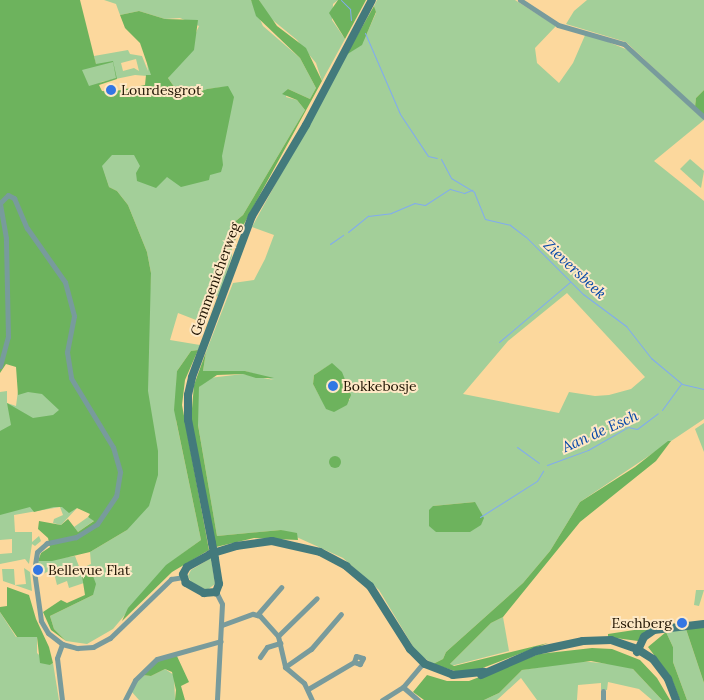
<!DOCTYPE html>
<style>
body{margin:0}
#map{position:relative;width:704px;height:700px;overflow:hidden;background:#fcd89d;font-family:Lora,serif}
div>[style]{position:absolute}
.green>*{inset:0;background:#a3cf99}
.forest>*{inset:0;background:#6db35d}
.round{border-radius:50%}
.stream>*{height:1px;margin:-0.5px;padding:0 0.5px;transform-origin:0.5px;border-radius:0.5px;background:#81abf0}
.street>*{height:5px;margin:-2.5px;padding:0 2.5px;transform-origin:2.5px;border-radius:2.5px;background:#789b9c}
.secondary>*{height:8px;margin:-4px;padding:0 4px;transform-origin:4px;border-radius:4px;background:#437a7c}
.secondary-bridge>*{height:8px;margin:-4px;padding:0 4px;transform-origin:4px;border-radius:4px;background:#437a7c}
.dots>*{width:14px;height:14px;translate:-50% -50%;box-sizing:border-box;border:2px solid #fde8c5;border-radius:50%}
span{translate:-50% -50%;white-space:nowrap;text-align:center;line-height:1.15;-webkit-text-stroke:4px #fde8c5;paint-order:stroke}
.poi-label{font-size:14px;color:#1e1200}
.left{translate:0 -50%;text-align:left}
.right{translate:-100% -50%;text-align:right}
.street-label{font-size:14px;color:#1e1200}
.water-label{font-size:15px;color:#0446a9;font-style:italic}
</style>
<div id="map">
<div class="green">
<i style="clip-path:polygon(evenodd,0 0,96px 65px,94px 56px,128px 50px,130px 54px,142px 56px,148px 71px,147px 61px,192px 40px,194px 50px,193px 39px,199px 26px,180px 18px,165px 19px,139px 11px,120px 15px,116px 4px,104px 0,251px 0,263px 26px,300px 58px,316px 88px,310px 99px,288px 89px,286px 97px,297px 100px,305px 110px,243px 215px,231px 225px,232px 256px,219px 296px,209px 297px,196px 320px,178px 313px,170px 340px,200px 345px,198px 350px,191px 351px,177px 371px,176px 420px,201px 540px,167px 565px,113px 629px,87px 644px,66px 641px,54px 629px,50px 616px,93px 595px,82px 576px,84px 583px,69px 588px,67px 581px,57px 585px,53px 569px,39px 576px,38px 561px,75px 556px,80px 569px,91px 564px,90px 552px,127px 530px,67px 540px,97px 522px,93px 513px,77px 508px,61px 525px,53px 523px,54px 519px,63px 515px,60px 507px,14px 515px,15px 532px,32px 532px,32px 542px,39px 536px,41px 541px,35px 546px,32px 544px,29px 564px,25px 559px,0 564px,0 554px,12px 553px,12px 539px,0 540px,0 392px,7px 391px,7px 403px,16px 406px,19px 383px,0 0,136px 59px,139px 71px,134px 68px,123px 71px,121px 63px,136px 59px,0 0,171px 73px,168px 78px,182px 98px,207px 89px,224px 87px,181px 99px,166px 78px,171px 73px,0 0,135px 75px,147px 76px,148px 85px,111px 93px,101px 93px,98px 86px,101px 82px,135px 75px,0 0,102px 166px,109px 187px,117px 191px,128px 205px,147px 252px,151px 273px,147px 337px,147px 307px,102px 166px)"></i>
<i style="clip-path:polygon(259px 0,338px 0,333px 4px,332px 20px,345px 39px,322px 81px,316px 63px,297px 40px,269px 17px)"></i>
<i style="clip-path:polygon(evenodd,377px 0,515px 0,556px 26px,535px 48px,537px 63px,559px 83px,573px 63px,586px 33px,628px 50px,704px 120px,654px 161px,704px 201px,704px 419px,580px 502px,550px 551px,523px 583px,446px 652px,443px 659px,433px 664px,417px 653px,379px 590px,343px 558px,281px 530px,217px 536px,196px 413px,199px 387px,209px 378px,243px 374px,274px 380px,245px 371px,203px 371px,206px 352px,233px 283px,254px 280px,265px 259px,274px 235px,252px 227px,346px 55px,367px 33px,376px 13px,374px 6px,377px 0,567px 293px,645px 377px,631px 389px,609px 395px,595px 396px,569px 392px,559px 413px,463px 394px,508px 341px,567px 293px,377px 0,331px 364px,348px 383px,350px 400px,320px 397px,313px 384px,314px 375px,331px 364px,377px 0,475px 502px,457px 532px,436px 532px,433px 506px,475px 502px)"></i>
<i style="clip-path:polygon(587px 0,704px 0,704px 90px,696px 98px,695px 107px,626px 42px,566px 24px,574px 11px)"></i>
<i style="clip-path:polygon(690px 159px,704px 171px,701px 188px,680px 169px)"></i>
<i style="clip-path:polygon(704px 423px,704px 452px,695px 429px)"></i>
<i style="clip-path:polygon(88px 517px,95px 520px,78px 532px,74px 527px)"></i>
<i style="clip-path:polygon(211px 558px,215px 584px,207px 590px,191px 582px,188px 576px,191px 570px)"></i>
<i style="clip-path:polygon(24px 568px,30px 572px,32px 591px,3px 581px,2px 569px,14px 569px,15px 585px,26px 584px)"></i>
<i style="clip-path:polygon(696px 590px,704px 590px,699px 606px,694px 605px)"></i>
<i style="clip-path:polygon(0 612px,16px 637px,37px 637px,37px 653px,50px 665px,53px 663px,59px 700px,0 700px)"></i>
<i style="clip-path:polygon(503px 617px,509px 651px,451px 666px,450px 664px,491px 623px)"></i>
<i style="clip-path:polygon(686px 629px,704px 683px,704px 700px,687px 700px,673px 662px,673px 647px,666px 632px)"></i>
<i style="clip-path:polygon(579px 661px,623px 665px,633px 669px,662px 700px,652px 700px,639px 689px,608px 682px,607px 690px,601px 690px,601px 683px,578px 685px,577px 700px,537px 700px,521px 678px,497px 700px,484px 700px,499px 693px,522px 670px)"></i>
<i style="clip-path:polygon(165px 669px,174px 675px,175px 700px,139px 700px,131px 691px,142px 675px,151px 676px)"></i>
</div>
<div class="forest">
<i style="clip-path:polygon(evenodd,0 0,80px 0,96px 64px,113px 61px,117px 79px,99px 85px,102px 91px,111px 92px,145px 85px,146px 75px,151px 75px,140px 43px,125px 28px,120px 15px,139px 11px,165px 19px,198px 20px,194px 50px,168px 78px,182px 98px,207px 89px,228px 86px,234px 97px,222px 156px,223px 165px,221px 172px,210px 175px,209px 180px,181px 187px,167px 177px,156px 188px,137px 181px,136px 173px,140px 166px,134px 155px,112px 155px,102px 166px,109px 187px,117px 191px,128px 205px,147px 252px,151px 273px,148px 391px,158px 451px,158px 475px,149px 506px,127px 530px,90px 552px,52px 561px,38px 561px,41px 553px,50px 547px,48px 538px,38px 529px,39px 521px,61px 525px,68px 519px,78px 532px,94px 521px,88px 517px,90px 514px,77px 508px,69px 513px,62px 507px,54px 507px,34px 512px,30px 507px,0 515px,0 431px,11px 425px,7px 403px,33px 418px,53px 415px,59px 410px,42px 394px,28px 392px,18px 395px,16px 367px,6px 364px,0 373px,0 0,113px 62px,116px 78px,89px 86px,82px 70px,113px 62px)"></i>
<i style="clip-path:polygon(251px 0,259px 0,277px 26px,306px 48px,322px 81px,233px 244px,230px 242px,231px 225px,243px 215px,305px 110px,297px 100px,282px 94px,288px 89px,310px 99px,316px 88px,300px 58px,256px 16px)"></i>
<i style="clip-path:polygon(338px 0,366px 0,345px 39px,329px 13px)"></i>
<i style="clip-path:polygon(374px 6px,376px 12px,362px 45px,346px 55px)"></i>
<i style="clip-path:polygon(704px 90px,704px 115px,695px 107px,696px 98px)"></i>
<i style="clip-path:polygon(198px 350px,185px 380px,182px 405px,209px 550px,172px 572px,122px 621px,128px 608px,166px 565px,201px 540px,174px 410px,177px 371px,191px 351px)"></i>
<i style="clip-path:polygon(206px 352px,203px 371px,245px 371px,274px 378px,256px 378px,243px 374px,217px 375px,199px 387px,198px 425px,217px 536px,281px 530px,297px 533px,298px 540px,254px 538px,216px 547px,191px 420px,194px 385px)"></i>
<i style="clip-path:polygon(332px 363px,342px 372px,351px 395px,347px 405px,334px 412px,326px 409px,313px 384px,314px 375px)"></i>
<i style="clip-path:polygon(668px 441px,671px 441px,656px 461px,580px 522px,503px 617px,491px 623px,450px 664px,454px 666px,548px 643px,480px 669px,458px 672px,433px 664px,443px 659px,446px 652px,523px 583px,550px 551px,580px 502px,635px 467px)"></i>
<i class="round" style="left:329px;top:456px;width:12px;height:12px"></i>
<i style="clip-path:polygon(475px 502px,484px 518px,481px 525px,470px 532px,436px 532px,429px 526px,429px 510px,433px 506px)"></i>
<i style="clip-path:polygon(91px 571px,96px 584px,93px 595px,50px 616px,54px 629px,66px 641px,51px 630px,43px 612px,61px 600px,67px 603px,85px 595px,82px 576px)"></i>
<i style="clip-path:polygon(7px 587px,29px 595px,36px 619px,49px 647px,53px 663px,50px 665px,40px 663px,37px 637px,17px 637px,0 612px,0 607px,7px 606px)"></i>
<i style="clip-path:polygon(667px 625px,638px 641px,608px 637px,608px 634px)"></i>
<i style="clip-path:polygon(704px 626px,704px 683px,686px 629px)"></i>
<i style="clip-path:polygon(666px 632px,673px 647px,673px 662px,687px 700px,680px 700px,671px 677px,648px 647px)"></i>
<i style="clip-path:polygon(592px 648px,612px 649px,640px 660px,657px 678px,670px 700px,662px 700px,633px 669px,591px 661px,522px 670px,499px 693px,484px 700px,424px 700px,413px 692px,427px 675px,447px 681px,469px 681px,539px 654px)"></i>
<i style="clip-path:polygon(176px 654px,189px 682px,181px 686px,185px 700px,175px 700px,176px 690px,172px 672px,165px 669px,151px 676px,142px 675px,155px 663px)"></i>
</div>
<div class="stream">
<i style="left:341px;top:0;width:13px;rotate:45deg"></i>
<i style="left:350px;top:9px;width:11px;rotate:85deg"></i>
<i style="left:365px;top:33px;width:88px;rotate:66.6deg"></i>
<i style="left:400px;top:114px;width:50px;rotate:56.3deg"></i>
<i style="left:428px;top:156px;width:9px;rotate:13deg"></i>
<i style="left:441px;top:159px;width:21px;rotate:62deg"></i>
<i style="left:451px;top:178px;width:27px;rotate:31deg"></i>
<i style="left:474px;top:192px;width:29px;rotate:68deg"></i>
<i style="left:485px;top:219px;width:26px;rotate:13deg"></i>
<i style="left:510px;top:225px;width:20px;rotate:37deg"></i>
<i style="left:526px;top:237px;width:81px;rotate:45deg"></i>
<i style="left:583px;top:294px;width:54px;rotate:36.7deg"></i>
<i style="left:626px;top:326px;width:41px;rotate:52deg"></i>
<i style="left:651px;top:358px;width:40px;rotate:40deg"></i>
<i style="left:682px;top:384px;width:23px;rotate:13deg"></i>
<i style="left:348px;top:232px;width:26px;rotate:-39deg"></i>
<i style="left:368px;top:216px;width:23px;rotate:-7deg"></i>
<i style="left:391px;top:213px;width:25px;rotate:-23deg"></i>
<i style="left:414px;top:203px;width:11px;rotate:10deg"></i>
<i style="left:425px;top:205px;width:30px;rotate:-33deg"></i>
<i style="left:450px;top:189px;width:15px;rotate:16deg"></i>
<i style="left:464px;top:193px;width:9px;rotate:-21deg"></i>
<i style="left:330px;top:244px;width:16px;rotate:-35deg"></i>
<i style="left:499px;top:342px;width:93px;rotate:-40.2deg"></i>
<i style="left:662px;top:410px;width:32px;rotate:-54deg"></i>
<i style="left:517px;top:447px;width:27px;rotate:36deg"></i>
<i style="left:547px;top:465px;width:44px;rotate:-20.1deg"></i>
<i style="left:588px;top:450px;width:46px;rotate:-29.9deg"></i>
<i style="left:628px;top:427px;width:9px;rotate:13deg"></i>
<i style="left:637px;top:429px;width:26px;rotate:-37deg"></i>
<i style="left:480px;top:517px;width:67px;rotate:-32.3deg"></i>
<i style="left:537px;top:481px;width:12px;rotate:-59deg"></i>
</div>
<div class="street">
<i style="left:520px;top:0;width:45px;rotate:33.3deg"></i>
<i style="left:558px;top:25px;width:69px;rotate:16.1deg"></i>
<i style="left:624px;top:44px;width:108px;rotate:42.4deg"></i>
<i style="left:0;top:366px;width:30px;rotate:-75deg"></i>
<i style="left:8px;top:337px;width:99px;rotate:-91.2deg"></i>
<i style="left:6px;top:238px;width:36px;rotate:-100deg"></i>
<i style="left:0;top:203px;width:11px;rotate:-45deg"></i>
<i style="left:8px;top:195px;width:7px;rotate:27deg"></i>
<i style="left:14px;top:198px;width:33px;rotate:67deg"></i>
<i style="left:27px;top:228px;width:66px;rotate:54.9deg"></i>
<i style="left:65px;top:282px;width:35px;rotate:75deg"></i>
<i style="left:74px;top:316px;width:37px;rotate:101deg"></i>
<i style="left:67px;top:352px;width:26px;rotate:81deg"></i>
<i style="left:71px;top:378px;width:81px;rotate:58.7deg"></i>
<i style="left:113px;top:447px;width:26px;rotate:74deg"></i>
<i style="left:120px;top:472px;width:24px;rotate:99deg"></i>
<i style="left:116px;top:496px;width:34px;rotate:124deg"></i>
<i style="left:97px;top:524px;width:25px;rotate:148deg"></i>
<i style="left:76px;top:537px;width:30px;rotate:168deg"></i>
<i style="left:47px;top:543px;width:13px;rotate:138deg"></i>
<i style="left:37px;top:552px;width:19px;rotate:99deg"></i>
<i style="left:34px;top:571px;width:50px;rotate:82deg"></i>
<i style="left:41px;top:621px;width:14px;rotate:60deg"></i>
<i style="left:48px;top:633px;width:18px;rotate:38deg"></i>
<i style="left:62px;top:644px;width:16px;rotate:15deg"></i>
<i style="left:77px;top:648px;width:16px;rotate:-4deg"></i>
<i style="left:93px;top:647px;width:19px;rotate:-28deg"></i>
<i style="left:110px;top:638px;width:85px;rotate:-44deg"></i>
<i style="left:171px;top:579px;width:12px;rotate:-9deg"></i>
<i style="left:216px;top:592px;width:13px;rotate:63deg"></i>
<i style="left:222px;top:604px;width:96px;rotate:93deg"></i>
<i style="left:257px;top:615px;width:37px;rotate:-49deg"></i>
<i style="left:222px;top:625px;width:33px;rotate:-20deg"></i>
<i style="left:253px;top:614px;width:7px;rotate:16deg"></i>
<i style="left:260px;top:616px;width:27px;rotate:48deg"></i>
<i style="left:278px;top:636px;width:32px;rotate:77deg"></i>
<i style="left:285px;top:667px;width:25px;rotate:40deg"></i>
<i style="left:304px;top:683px;width:19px;rotate:65deg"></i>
<i style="left:278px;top:636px;width:54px;rotate:-44.3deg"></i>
<i style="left:260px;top:657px;width:12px;rotate:-55deg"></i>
<i style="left:267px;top:647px;width:14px;rotate:-17deg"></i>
<i style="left:285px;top:667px;width:32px;rotate:-35deg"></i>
<i style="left:311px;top:649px;width:46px;rotate:-49.4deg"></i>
<i style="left:403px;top:687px;width:20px;rotate:41deg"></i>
<i style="left:308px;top:689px;width:53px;rotate:-30.4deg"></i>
<i style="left:354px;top:662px;width:6px;rotate:-72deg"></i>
<i style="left:356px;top:656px;width:7px;rotate:16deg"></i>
<i style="left:363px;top:658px;width:7px;rotate:117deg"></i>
<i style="left:360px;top:664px;width:6px;rotate:-162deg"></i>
<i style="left:62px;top:700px;width:42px;rotate:-96.8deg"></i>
<i style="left:57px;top:658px;width:15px;rotate:-70deg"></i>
<i style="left:125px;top:700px;width:22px;rotate:-63deg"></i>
<i style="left:135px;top:680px;width:30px;rotate:-44deg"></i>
<i style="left:157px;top:659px;width:66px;rotate:-15.7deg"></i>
<i style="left:382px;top:700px;width:25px;rotate:-32deg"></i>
<i style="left:403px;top:687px;width:31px;rotate:-50deg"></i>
<i style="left:603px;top:700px;width:9px;rotate:-90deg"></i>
</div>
<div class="secondary">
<i style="left:212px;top:543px;width:125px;rotate:-101deg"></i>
<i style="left:188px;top:420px;width:25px;rotate:-90deg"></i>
<i style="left:188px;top:395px;width:18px;rotate:-77deg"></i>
<i style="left:192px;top:377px;width:172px;rotate:-69.6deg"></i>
<i style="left:252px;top:216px;width:106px;rotate:-59.3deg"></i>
<i style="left:306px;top:125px;width:141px;rotate:-62.2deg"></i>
<i style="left:215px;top:559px;width:25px;rotate:81deg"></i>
<i style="left:219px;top:584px;width:9px;rotate:111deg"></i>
<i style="left:216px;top:592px;width:12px;rotate:175deg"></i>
<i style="left:204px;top:593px;width:21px;rotate:-151deg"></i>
<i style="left:186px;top:583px;width:9px;rotate:-108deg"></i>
<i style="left:183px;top:574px;width:8px;rotate:-60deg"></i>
<i style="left:187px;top:567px;width:26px;rotate:-29deg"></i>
<i style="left:210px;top:554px;width:27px;rotate:-17deg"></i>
<i style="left:236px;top:546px;width:36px;rotate:-8deg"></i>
<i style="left:272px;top:541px;width:49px;rotate:12.9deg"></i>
<i style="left:320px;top:552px;width:30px;rotate:28deg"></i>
<i style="left:346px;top:566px;width:31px;rotate:40deg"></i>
<i style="left:370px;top:586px;width:75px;rotate:57.6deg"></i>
<i style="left:410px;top:649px;width:21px;rotate:45deg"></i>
<i style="left:425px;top:664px;width:30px;rotate:21deg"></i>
<i style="left:453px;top:675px;width:31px;rotate:-6deg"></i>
<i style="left:637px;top:652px;width:17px;rotate:-65deg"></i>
<i style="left:644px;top:637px;width:12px;rotate:-35deg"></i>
<i style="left:654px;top:630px;width:50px;rotate:-6.8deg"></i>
<i style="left:481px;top:675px;width:60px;rotate:-23.6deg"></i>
<i style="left:536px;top:651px;width:48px;rotate:-12deg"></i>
<i style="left:583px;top:641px;width:28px;rotate:-2deg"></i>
<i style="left:611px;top:640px;width:28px;rotate:19deg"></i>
<i style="left:637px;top:649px;width:19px;rotate:32deg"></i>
<i style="left:653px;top:659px;width:25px;rotate:53deg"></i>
<i style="left:668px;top:679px;width:22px;rotate:69deg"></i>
</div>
<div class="secondary-bridge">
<i style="left:212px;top:543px;width:16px;rotate:79deg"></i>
</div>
<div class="dots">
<i style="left:111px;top:90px;background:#3376e3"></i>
<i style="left:333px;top:386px;background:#3376e3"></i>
<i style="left:38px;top:570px;background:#3376e3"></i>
<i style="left:682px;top:623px;background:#3376e3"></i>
</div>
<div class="poi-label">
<span class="left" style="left:121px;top:90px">Lourdesgrot</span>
<span class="left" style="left:343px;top:386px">Bokkebosje</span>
<span class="left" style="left:48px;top:570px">Bellevue Flat</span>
<span class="right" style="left:672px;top:623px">Eschberg</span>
</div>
<div class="street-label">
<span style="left:215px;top:279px;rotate:-70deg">Gemmenicherweg</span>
</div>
<div class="water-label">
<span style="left:575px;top:269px;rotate:43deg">Zieversbeek</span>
<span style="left:600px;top:431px;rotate:-24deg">Aan de Esch</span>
</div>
</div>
